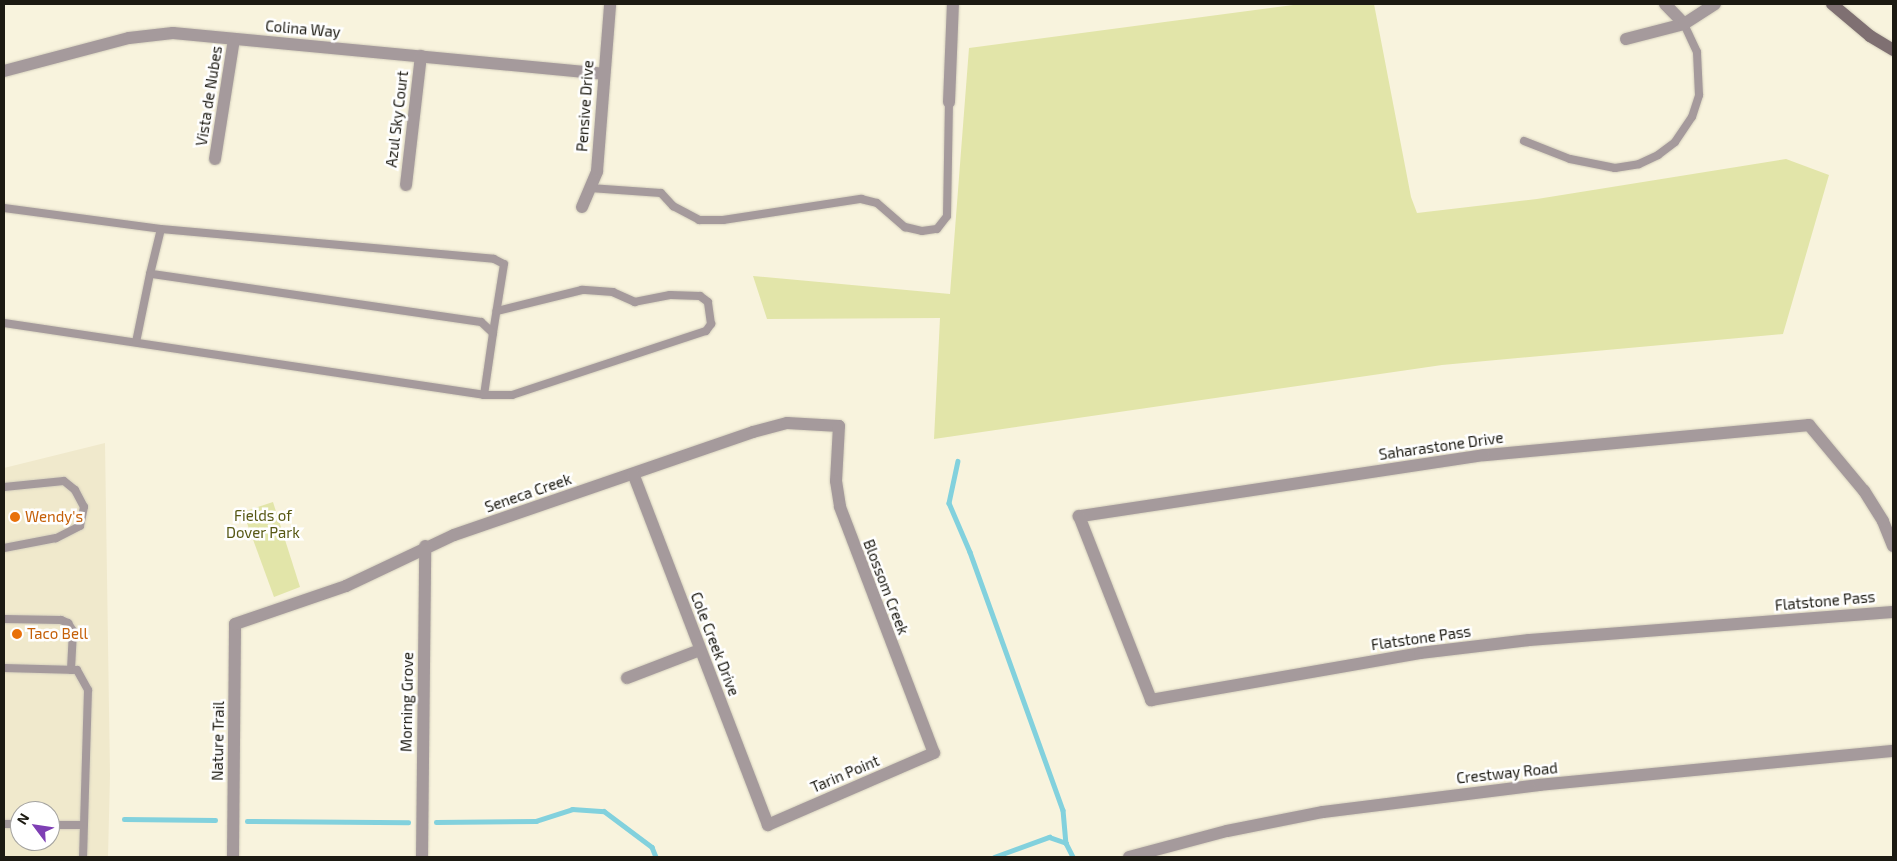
<!DOCTYPE html>
<style>
body{margin:0}
#map{position:relative;width:1897px;height:861px;overflow:hidden;background:#f8f3dd;font-family:"Exo 2",sans-serif}
div>[style]{position:absolute}
.built>*{inset:0;background:#f0e9cc}
.green>*{inset:0;background:#e2e5a9}
.stream>*{height:4.5px;margin:-2.25px;padding:0 2.25px;transform-origin:2.25px;border-radius:2.25px;background:#82d1dd}
.roads{filter:drop-shadow(0 0 1px #d5d0bd) drop-shadow(0 0 1px #d5d0bd)}
.service>*{height:8px;margin:-4px;padding:0 4px;transform-origin:4px;border-radius:4px;background:#a59a9c}
.minor>*{height:12px;margin:-6px;padding:0 6px;transform-origin:6px;border-radius:6px;background:#a59a9c}
.tertiary>*{height:12px;margin:-6px;padding:0 6px;transform-origin:6px;border-radius:6px;background:#a59a9c}
.secondary>*{height:12px;margin:-6px;padding:0 6px;transform-origin:6px;border-radius:6px;background:#7f7072}
.dots>*{width:14px;height:14px;translate:-50% -50%;box-sizing:border-box;border:2px solid #fff;border-radius:50%}
span{translate:-50% -50%;white-space:nowrap;text-align:center;line-height:1.15;-webkit-text-stroke:5px #fff;paint-order:stroke}
.street-label{font-size:15px;color:#1c1a12}
.park-label{font-size:15px;color:#575814}
.food-label{font-size:15px;color:#c56008}
.left{translate:0 -50%;text-align:left}
.frame{position:absolute;inset:0;border:5px solid #1c1a12;pointer-events:none}
.north{position:absolute;left:10px;top:801px;width:50px;height:50px;box-sizing:border-box;background:#fff;border:1px solid #a4a3a0;border-radius:50%;rotate:301deg;font-size:14px;font-weight:700;line-height:20px;text-align:center;color:#1c1a12}
.north::after{content:'';display:block;margin:auto;width:18px;height:22px;background:#7e3fb4;clip-path:polygon(50% 0,100% 100%,50% 72%,0 100%)}
</style>
<div id="map">
<div class="built">
<i style="clip-path:polygon(evenodd,105px 443px,110px 775px,108px 857px,4px 857px,4px 468px,105px 443px,20px 811px,50px 811px,50px 841px,20px 841px,20px 811px)"></i>
</div>
<div class="green">
<i style="clip-path:polygon(1301px 4px,1374px 4px,1411px 197px,1417px 213px,1537px 199px,1786px 159px,1829px 175px,1783px 334px,1442px 365px,934px 439px,940px 318px,767px 319px,753px 276px,950px 294px,969px 48px)"></i>
<i style="clip-path:polygon(273px 502px,300px 587px,274px 597px,243px 512px)"></i>
</div>
<div class="stream">
<i style="left:958px;top:461px;width:43px;rotate:102.1deg"></i>
<i style="left:949px;top:503px;width:53px;rotate:66.8deg"></i>
<i style="left:970px;top:552px;width:274px;rotate:70.2deg"></i>
<i style="left:1063px;top:810px;width:33px;rotate:85deg"></i>
<i style="left:124px;top:819px;width:91px;rotate:0.6deg"></i>
<i style="left:247px;top:821px;width:161px;rotate:0.4deg"></i>
<i style="left:436px;top:822px;width:100px;rotate:-0.6deg"></i>
<i style="left:536px;top:821px;width:38px;rotate:-18deg"></i>
<i style="left:572px;top:809px;width:32px;rotate:4deg"></i>
<i style="left:604px;top:811px;width:60px;rotate:36.9deg"></i>
<i style="left:652px;top:847px;width:11px;rotate:68deg"></i>
<i style="left:994px;top:857px;width:59px;rotate:-20deg"></i>
<i style="left:1049px;top:837px;width:18px;rotate:19deg"></i>
<i style="left:1066px;top:843px;width:16px;rotate:63deg"></i>
</div>
<div class="roads">
<div class="service">
<i style="left:1524px;top:141px;width:49px;rotate:21.4deg"></i>
<i style="left:1570px;top:159px;width:46px;rotate:11.3deg"></i>
<i style="left:1615px;top:168px;width:24px;rotate:-9deg"></i>
<i style="left:1639px;top:164px;width:21px;rotate:-25deg"></i>
<i style="left:1658px;top:155px;width:21px;rotate:-37deg"></i>
<i style="left:1675px;top:142px;width:30px;rotate:-56deg"></i>
<i style="left:1692px;top:117px;width:23px;rotate:-72deg"></i>
<i style="left:1699px;top:95px;width:43px;rotate:-92.7deg"></i>
<i style="left:1697px;top:52px;width:31px;rotate:-115deg"></i>
<i style="left:590px;top:188px;width:71px;rotate:4deg"></i>
<i style="left:661px;top:193px;width:18px;rotate:47deg"></i>
<i style="left:673px;top:206px;width:30px;rotate:28deg"></i>
<i style="left:699px;top:220px;width:24px"></i>
<i style="left:723px;top:220px;width:140px;rotate:-8.7deg"></i>
<i style="left:861px;top:199px;width:16px;rotate:14deg"></i>
<i style="left:877px;top:203px;width:37px;rotate:41deg"></i>
<i style="left:905px;top:227px;width:17px;rotate:13deg"></i>
<i style="left:922px;top:231px;width:15px;rotate:-8deg"></i>
<i style="left:937px;top:229px;width:16px;rotate:-52deg"></i>
<i style="left:947px;top:216px;width:114px;rotate:-89deg"></i>
<i style="left:4px;top:208px;width:158px;rotate:7.6deg"></i>
<i style="left:150px;top:274px;width:46px;rotate:-76.3deg"></i>
<i style="left:161px;top:229px;width:334px;rotate:5.1deg"></i>
<i style="left:494px;top:259px;width:11px;rotate:27deg"></i>
<i style="left:504px;top:264px;width:70px;rotate:99.1deg"></i>
<i style="left:4px;top:323px;width:485px;rotate:8.5deg"></i>
<i style="left:484px;top:395px;width:63px;rotate:-81.7deg"></i>
<i style="left:493px;top:333px;width:16px;rotate:-137deg"></i>
<i style="left:481px;top:322px;width:334px;rotate:-171.7deg"></i>
<i style="left:150px;top:274px;width:69px;rotate:101.6deg"></i>
<i style="left:484px;top:395px;width:28px"></i>
<i style="left:512px;top:395px;width:204px;rotate:-18.3deg"></i>
<i style="left:706px;top:331px;width:9px;rotate:-54deg"></i>
<i style="left:711px;top:324px;width:22px;rotate:-98deg"></i>
<i style="left:708px;top:302px;width:10px;rotate:-143deg"></i>
<i style="left:700px;top:296px;width:30px;rotate:-178deg"></i>
<i style="left:670px;top:295px;width:36px;rotate:169deg"></i>
<i style="left:635px;top:302px;width:24px;rotate:-156deg"></i>
<i style="left:613px;top:292px;width:31px;rotate:-176deg"></i>
<i style="left:582px;top:290px;width:88px;rotate:166.1deg"></i>
<i style="left:4px;top:487px;width:60px;rotate:-5.7deg"></i>
<i style="left:64px;top:481px;width:14px;rotate:39deg"></i>
<i style="left:75px;top:490px;width:19px;rotate:62deg"></i>
<i style="left:84px;top:507px;width:19px;rotate:102deg"></i>
<i style="left:80px;top:526px;width:27px;rotate:153deg"></i>
<i style="left:56px;top:538px;width:53px;rotate:169.1deg"></i>
<i style="left:4px;top:619px;width:57px;rotate:1deg"></i>
<i style="left:61px;top:620px;width:8px;rotate:23deg"></i>
<i style="left:68px;top:623px;width:9px;rotate:58deg"></i>
<i style="left:73px;top:631px;width:39px;rotate:93deg"></i>
<i style="left:4px;top:668px;width:73px;rotate:1.6deg"></i>
<i style="left:77px;top:670px;width:23px;rotate:61deg"></i>
<i style="left:88px;top:690px;width:167px;rotate:91.7deg"></i>
<i style="left:4px;top:824px;width:16px"></i>
<i style="left:50px;top:825px;width:33px"></i>
</div>
<div class="minor">
<i style="left:1665px;top:4px;width:28px;rotate:46deg"></i>
<i style="left:1626px;top:39px;width:60px;rotate:-14.5deg"></i>
<i style="left:1684px;top:24px;width:37px;rotate:-33deg"></i>
<i style="left:4px;top:71px;width:129px;rotate:-14.8deg"></i>
<i style="left:129px;top:38px;width:44px;rotate:-6.5deg"></i>
<i style="left:173px;top:33px;width:432px;rotate:5.4deg"></i>
<i style="left:949px;top:102px;width:98px;rotate:-87.7deg"></i>
<i style="left:215px;top:159px;width:121px;rotate:-81deg"></i>
<i style="left:406px;top:185px;width:130px;rotate:-83.4deg"></i>
<i style="left:582px;top:207px;width:39px;rotate:-67deg"></i>
<i style="left:597px;top:171px;width:168px;rotate:-85.5deg"></i>
<i style="left:1893px;top:546px;width:27px;rotate:-112deg"></i>
<i style="left:1883px;top:521px;width:36px;rotate:-122deg"></i>
<i style="left:1864px;top:491px;width:86px;rotate:-129.8deg"></i>
<i style="left:1809px;top:425px;width:326px;rotate:174.7deg"></i>
<i style="left:1484px;top:455px;width:410px;rotate:171.4deg"></i>
<i style="left:1079px;top:516px;width:198px;rotate:68.6deg"></i>
<i style="left:1151px;top:700px;width:273px;rotate:-9.9deg"></i>
<i style="left:1420px;top:653px;width:110px;rotate:-6.8deg"></i>
<i style="left:1529px;top:640px;width:365px;rotate:-4.4deg"></i>
<i style="left:627px;top:678px;width:78px;rotate:-21deg"></i>
<i style="left:233px;top:857px;width:233px;rotate:-89.5deg"></i>
<i style="left:235px;top:624px;width:117px;rotate:-18.9deg"></i>
<i style="left:346px;top:586px;width:119px;rotate:-25.3deg"></i>
<i style="left:454px;top:535px;width:316px;rotate:-19deg"></i>
<i style="left:753px;top:432px;width:35px;rotate:-15deg"></i>
<i style="left:787px;top:423px;width:52px;rotate:3.3deg"></i>
<i style="left:839px;top:426px;width:55px;rotate:93.1deg"></i>
<i style="left:836px;top:481px;width:26px;rotate:81deg"></i>
<i style="left:840px;top:507px;width:263px;rotate:69.1deg"></i>
<i style="left:934px;top:753px;width:181px;rotate:156.6deg"></i>
<i style="left:768px;top:825px;width:376px;rotate:-111deg"></i>
<i style="left:422px;top:857px;width:311px;rotate:-89.4deg"></i>
</div>
<div class="tertiary">
<i style="left:1129px;top:857px;width:101px;rotate:-14.9deg"></i>
<i style="left:1227px;top:831px;width:98px;rotate:-11.2deg"></i>
<i style="left:1323px;top:812px;width:218px;rotate:-7.1deg"></i>
<i style="left:1539px;top:785px;width:356px;rotate:-5.5deg"></i>
</div>
<div class="secondary">
<i style="left:1832px;top:4px;width:50px;rotate:40.1deg"></i>
<i style="left:1870px;top:36px;width:27px;rotate:31deg"></i>
</div>
</div>
<div class="dots">
<i style="left:15px;top:517px;background:#e8710a"></i>
<i style="left:17px;top:634px;background:#e8710a"></i>
</div>
<div class="street-label">
<span style="left:303px;top:29px;rotate:5deg">Colina Way</span>
<span style="left:209px;top:96px;rotate:-81deg">Vista de Nubes</span>
<span style="left:585px;top:106px;rotate:-86deg">Pensive Drive</span>
<span style="left:397px;top:119px;rotate:-83deg">Azul Sky Court</span>
<span style="left:1441px;top:446px;rotate:-8deg">Saharastone Drive</span>
<span style="left:528px;top:493px;rotate:-19deg">Seneca Creek</span>
<span style="left:886px;top:587px;rotate:69deg">Blossom Creek</span>
<span style="left:1825px;top:601px;rotate:-5deg">Flatstone Pass</span>
<span style="left:1421px;top:638px;rotate:-8deg">Flatstone Pass</span>
<span style="left:715px;top:644px;rotate:69deg">Cole Creek Drive</span>
<span style="left:407px;top:702px;rotate:-89deg">Morning Grove</span>
<span style="left:218px;top:741px;rotate:-89deg">Nature Trail</span>
<span style="left:1507px;top:773px;rotate:-6deg">Crestway Road</span>
<span style="left:845px;top:774px;rotate:-23deg">Tarin Point</span>
</div>
<div class="park-label">
<span style="left:263px;top:524px">Fields of<br>Dover Park</span>
</div>
<div class="food-label">
<span class="left" style="left:25px;top:517px">Wendy's</span>
<span class="left" style="left:27px;top:634px">Taco Bell</span>
</div>
<div class="frame"></div>
<div class="north">N</div>
</div>
